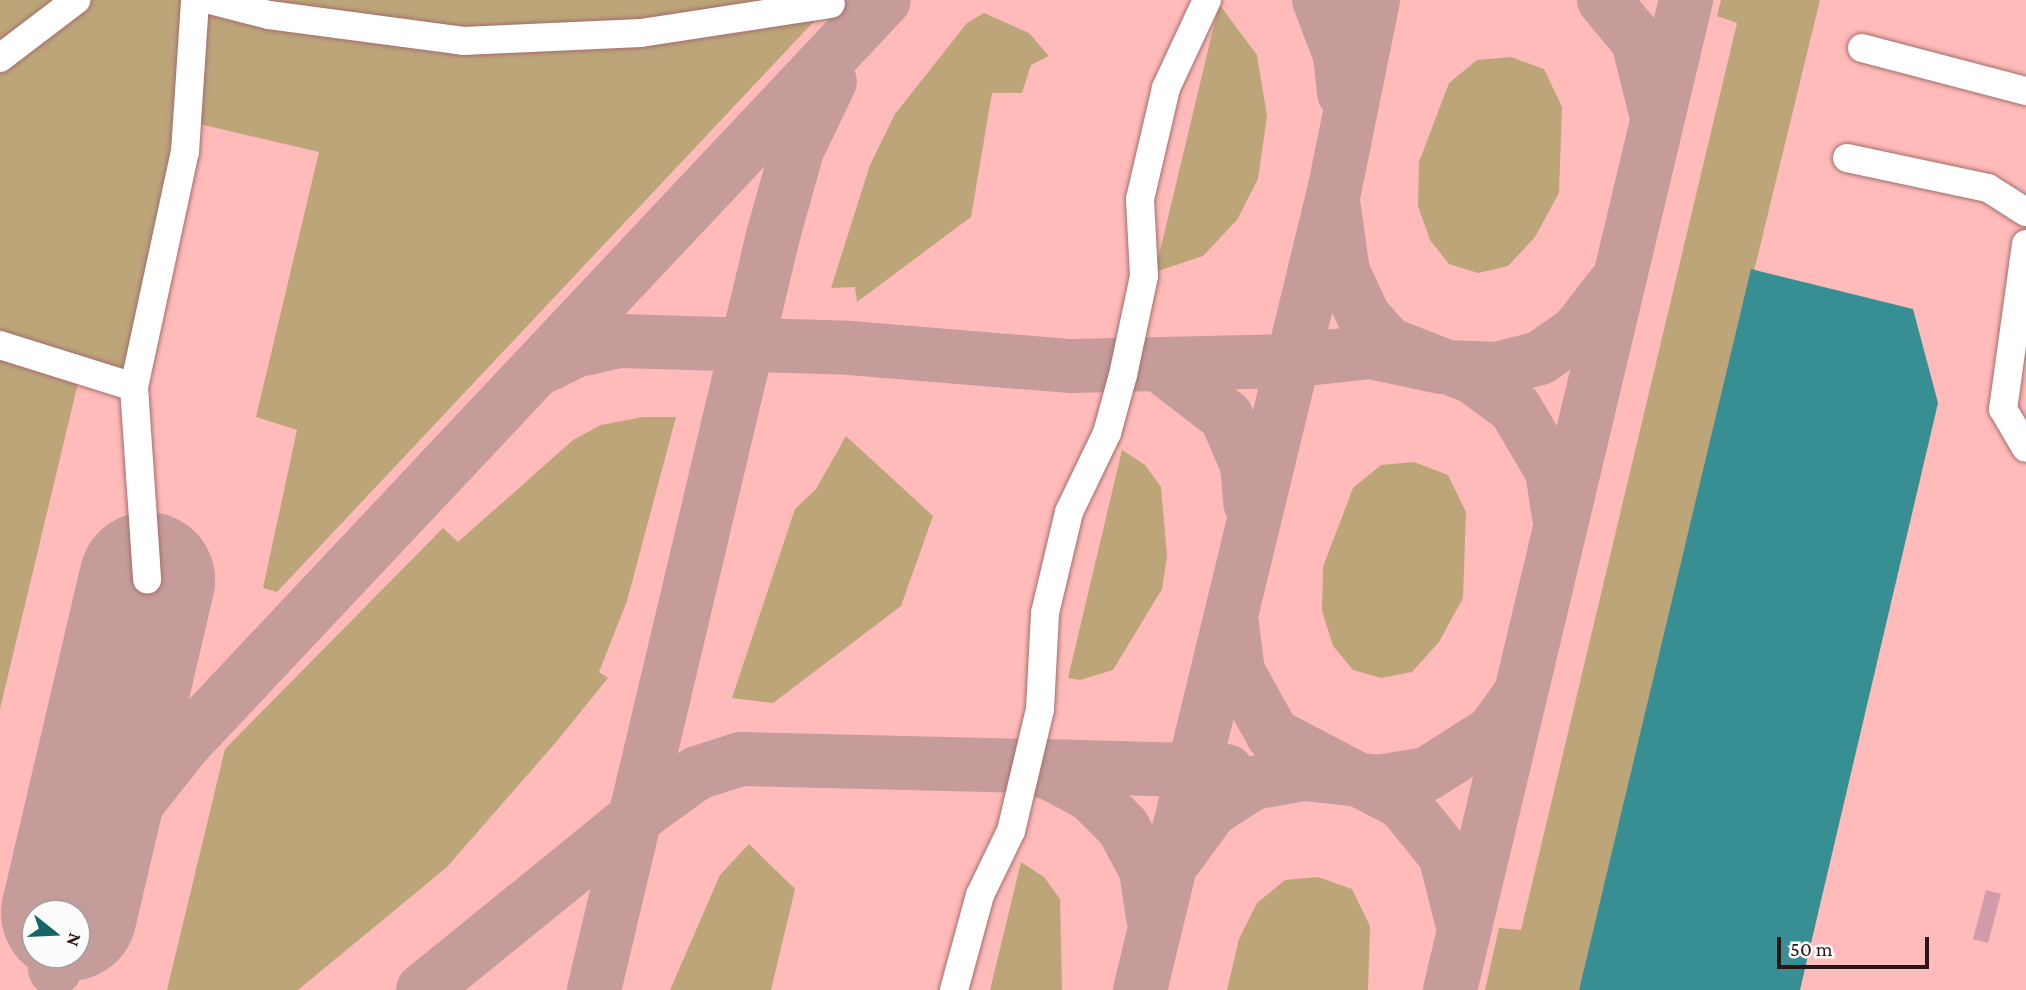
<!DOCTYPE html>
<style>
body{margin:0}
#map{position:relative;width:2026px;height:990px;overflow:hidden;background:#fecdcb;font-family:"Crimson Pro",serif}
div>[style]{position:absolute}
.built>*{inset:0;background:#ffbbb9}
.green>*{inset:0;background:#bda57a}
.water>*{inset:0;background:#378e93}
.taxiway>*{height:54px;margin:-27px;padding:0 27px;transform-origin:27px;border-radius:27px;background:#c69c9a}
.runway>*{height:136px;margin:-68px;padding:0 68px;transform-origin:68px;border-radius:68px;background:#c69c9a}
.building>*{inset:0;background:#d29baa}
.roads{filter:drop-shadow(0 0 2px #a36e6c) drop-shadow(0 0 2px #a36e6c)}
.minor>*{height:28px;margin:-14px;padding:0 14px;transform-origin:14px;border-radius:14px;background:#fff}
span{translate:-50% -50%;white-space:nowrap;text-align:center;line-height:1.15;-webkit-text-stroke:7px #fcfcfc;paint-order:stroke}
.north{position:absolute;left:21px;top:899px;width:70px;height:70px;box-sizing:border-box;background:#fcfcfc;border:2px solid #a8a0a0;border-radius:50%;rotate:108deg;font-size:19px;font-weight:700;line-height:28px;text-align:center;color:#2b1616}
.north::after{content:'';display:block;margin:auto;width:24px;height:32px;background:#156468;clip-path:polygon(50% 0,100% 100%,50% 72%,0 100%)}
.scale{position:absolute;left:1777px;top:937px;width:152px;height:32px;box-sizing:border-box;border:4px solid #2b1616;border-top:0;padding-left:9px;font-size:21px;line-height:24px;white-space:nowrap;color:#2b1616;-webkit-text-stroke:5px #fcfcfc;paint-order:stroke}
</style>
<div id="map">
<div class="built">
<i style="clip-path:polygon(evenodd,0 0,2026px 0,2026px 990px,0 990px,0 0,35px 913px,77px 913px,77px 955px,35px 955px,35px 913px)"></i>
</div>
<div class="green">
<i style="clip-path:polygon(0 0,834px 0,277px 592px,263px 588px,297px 430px,256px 417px,319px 152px,186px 121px,123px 387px,79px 379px,0 709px)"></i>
<i style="clip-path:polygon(1721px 0,1820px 0,1579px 990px,1485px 990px,1499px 928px,1521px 930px,1737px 23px,1717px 16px)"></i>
<i style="clip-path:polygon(1219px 4px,1257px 55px,1267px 116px,1258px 179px,1237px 220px,1203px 256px,1155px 272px)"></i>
<i style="clip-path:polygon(984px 13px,1029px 33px,1049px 56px,1031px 65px,1022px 93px,992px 93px,971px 217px,857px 302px,855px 287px,831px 288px,870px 165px,895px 114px,967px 23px)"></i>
<i style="clip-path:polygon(1511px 57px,1544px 69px,1562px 107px,1559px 193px,1535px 237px,1508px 266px,1478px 273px,1449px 264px,1430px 240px,1418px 206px,1419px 162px,1449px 83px,1477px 60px)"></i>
<i style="clip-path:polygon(643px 417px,676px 417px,627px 601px,599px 672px,608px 678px,557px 741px,447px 867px,298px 990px,167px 990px,225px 749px,443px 528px,458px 542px,573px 440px,601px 425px)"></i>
<i style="clip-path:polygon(846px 436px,933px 516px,901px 606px,773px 703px,732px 698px,795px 509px,816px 489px)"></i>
<i style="clip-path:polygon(1122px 450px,1145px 465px,1161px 487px,1167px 556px,1162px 589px,1113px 670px,1080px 680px,1068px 678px)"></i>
<i style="clip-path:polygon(1414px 462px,1448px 475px,1466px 512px,1463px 598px,1439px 642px,1412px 672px,1381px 678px,1353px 670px,1333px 646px,1322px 611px,1323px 567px,1353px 488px,1381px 465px)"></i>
<i style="clip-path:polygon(749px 844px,795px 889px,771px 990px,670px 990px,720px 875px)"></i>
<i style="clip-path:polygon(1021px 862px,1044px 877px,1060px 899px,1062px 990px,990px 990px)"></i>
<i style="clip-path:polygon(1318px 877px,1352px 889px,1370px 926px,1368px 990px,1227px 990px,1239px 939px,1257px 903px,1285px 880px)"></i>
</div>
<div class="water">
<i style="clip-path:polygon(1751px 269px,1913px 309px,1938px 403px,1800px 990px,1579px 990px)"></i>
</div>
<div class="taxiway">
<i style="left:1319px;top:0;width:59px;rotate:69.1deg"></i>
<i style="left:1340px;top:55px;width:38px;rotate:84deg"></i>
<i style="left:1604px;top:0;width:53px;rotate:50.3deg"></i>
<i style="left:1638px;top:41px;width:74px;rotate:76deg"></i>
<i style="left:1334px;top:208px;width:65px;rotate:82deg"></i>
<i style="left:1343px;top:272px;width:50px;rotate:65deg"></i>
<i style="left:1364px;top:317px;width:36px;rotate:48deg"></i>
<i style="left:1388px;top:344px;width:91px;rotate:21.2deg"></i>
<i style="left:1473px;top:377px;width:52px;rotate:36.4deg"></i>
<i style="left:1515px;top:408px;width:73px;rotate:59.6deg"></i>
<i style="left:1552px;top:471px;width:46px;rotate:81.2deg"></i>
<i style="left:547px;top:365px;width:30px;rotate:-27deg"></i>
<i style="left:574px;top:351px;width:47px;rotate:-12.3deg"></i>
<i style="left:620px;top:341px;width:230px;rotate:1.7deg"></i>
<i style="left:850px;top:348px;width:222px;rotate:4.7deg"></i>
<i style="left:1071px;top:366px;width:218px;rotate:-1.3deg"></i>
<i style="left:1289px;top:361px;width:82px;rotate:-6.3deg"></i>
<i style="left:1371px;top:352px;width:72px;rotate:12.1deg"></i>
<i style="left:1161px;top:366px;width:82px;rotate:37.6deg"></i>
<i style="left:1226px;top:416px;width:53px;rotate:66.8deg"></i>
<i style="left:1247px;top:465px;width:38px;rotate:85deg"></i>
<i style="left:1447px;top:367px;width:50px;rotate:2.3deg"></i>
<i style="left:1497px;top:369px;width:44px;rotate:-14.3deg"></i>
<i style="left:1540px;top:358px;width:45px;rotate:-35.1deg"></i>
<i style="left:1577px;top:332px;width:57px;rotate:-52.1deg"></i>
<i style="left:1232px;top:625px;width:47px;rotate:82.7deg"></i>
<i style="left:1238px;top:672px;width:72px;rotate:60.9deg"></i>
<i style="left:1273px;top:735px;width:147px;rotate:27.6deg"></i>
<i style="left:1403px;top:803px;width:67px;rotate:51.1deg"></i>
<i style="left:1445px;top:855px;width:69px;rotate:75.8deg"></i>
<i style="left:1044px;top:766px;width:183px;rotate:1.6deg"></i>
<i style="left:1176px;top:858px;width:59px;rotate:-53.9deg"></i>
<i style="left:1211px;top:810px;width:50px;rotate:-32.7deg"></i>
<i style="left:1253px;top:783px;width:52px;rotate:-10deg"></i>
<i style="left:1304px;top:774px;width:75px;rotate:6.1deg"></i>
<i style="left:1379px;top:782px;width:49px;rotate:-9.5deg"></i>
<i style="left:1427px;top:774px;width:78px;rotate:-32.5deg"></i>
<i style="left:1493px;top:732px;width:43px;rotate:-54.5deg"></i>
<i style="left:74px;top:913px;width:87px;rotate:-64deg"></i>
<i style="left:112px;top:835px;width:117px;rotate:-51.6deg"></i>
<i style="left:185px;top:743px;width:1020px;rotate:-46.75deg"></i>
<i style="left:55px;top:969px;width:15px;rotate:-70deg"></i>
<i style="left:423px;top:990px;width:274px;rotate:-39.1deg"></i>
<i style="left:636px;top:817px;width:75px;rotate:-35.8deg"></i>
<i style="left:697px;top:773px;width:46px;rotate:-17.7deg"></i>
<i style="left:741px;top:759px;width:285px;rotate:1.4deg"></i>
<i style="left:1026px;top:766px;width:27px;rotate:17deg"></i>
<i style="left:1052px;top:774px;width:44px;rotate:28.3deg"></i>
<i style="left:1091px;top:795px;width:45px;rotate:45deg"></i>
<i style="left:1123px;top:827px;width:49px;rotate:61.9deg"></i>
<i style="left:1146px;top:870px;width:48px;rotate:81.5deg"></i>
<i style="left:594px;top:990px;width:775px;rotate:-76.65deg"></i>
<i style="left:773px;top:236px;width:89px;rotate:-74.4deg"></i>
<i style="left:797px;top:150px;width:76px;rotate:-64.4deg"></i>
<i style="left:1140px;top:990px;width:826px;rotate:-76.35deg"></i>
<i style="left:1335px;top:187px;width:191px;rotate:-78.5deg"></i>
<i style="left:1450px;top:990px;width:1018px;rotate:-76.59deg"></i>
</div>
<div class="runway">
<i style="left:69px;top:913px;width:342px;rotate:-76.8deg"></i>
</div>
<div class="building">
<i style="clip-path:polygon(1986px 890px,2001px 894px,1988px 943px,1973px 939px)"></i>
</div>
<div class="roads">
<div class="minor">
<i style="left:210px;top:0;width:61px;rotate:14.3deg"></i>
<i style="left:269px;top:15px;width:196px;rotate:7.6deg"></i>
<i style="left:463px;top:41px;width:178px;rotate:-2.6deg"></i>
<i style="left:641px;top:33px;width:192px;rotate:-8.7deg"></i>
<i style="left:1862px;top:48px;width:170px;rotate:14.7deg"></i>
<i style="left:0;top:58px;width:96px;rotate:-37.3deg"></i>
<i style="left:1847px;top:158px;width:144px;rotate:12deg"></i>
<i style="left:1988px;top:188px;width:45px;rotate:32.3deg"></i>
<i style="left:2026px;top:244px;width:167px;rotate:97.9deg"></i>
<i style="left:2003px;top:409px;width:45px;rotate:59.5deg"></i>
<i style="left:0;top:345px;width:140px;rotate:17.4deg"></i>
<i style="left:134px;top:387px;width:240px;rotate:-77.8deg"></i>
<i style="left:185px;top:152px;width:152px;rotate:-86.2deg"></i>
<i style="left:134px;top:387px;width:193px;rotate:86.1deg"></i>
<i style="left:954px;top:990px;width:98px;rotate:-74.7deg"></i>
<i style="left:980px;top:895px;width:71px;rotate:-64.2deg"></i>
<i style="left:1011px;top:831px;width:125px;rotate:-76.6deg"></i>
<i style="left:1040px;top:709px;width:96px;rotate:-87deg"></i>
<i style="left:1045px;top:613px;width:104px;rotate:-76.6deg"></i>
<i style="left:1069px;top:512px;width:88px;rotate:-64.3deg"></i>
<i style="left:1107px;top:433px;width:60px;rotate:-74.6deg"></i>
<i style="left:1123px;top:375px;width:101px;rotate:-78deg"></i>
<i style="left:1144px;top:276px;width:77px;rotate:-93deg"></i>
<i style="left:1140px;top:199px;width:114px;rotate:-76.8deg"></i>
<i style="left:1166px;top:88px;width:97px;rotate:-65deg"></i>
</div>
</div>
<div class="north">N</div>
<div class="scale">50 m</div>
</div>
